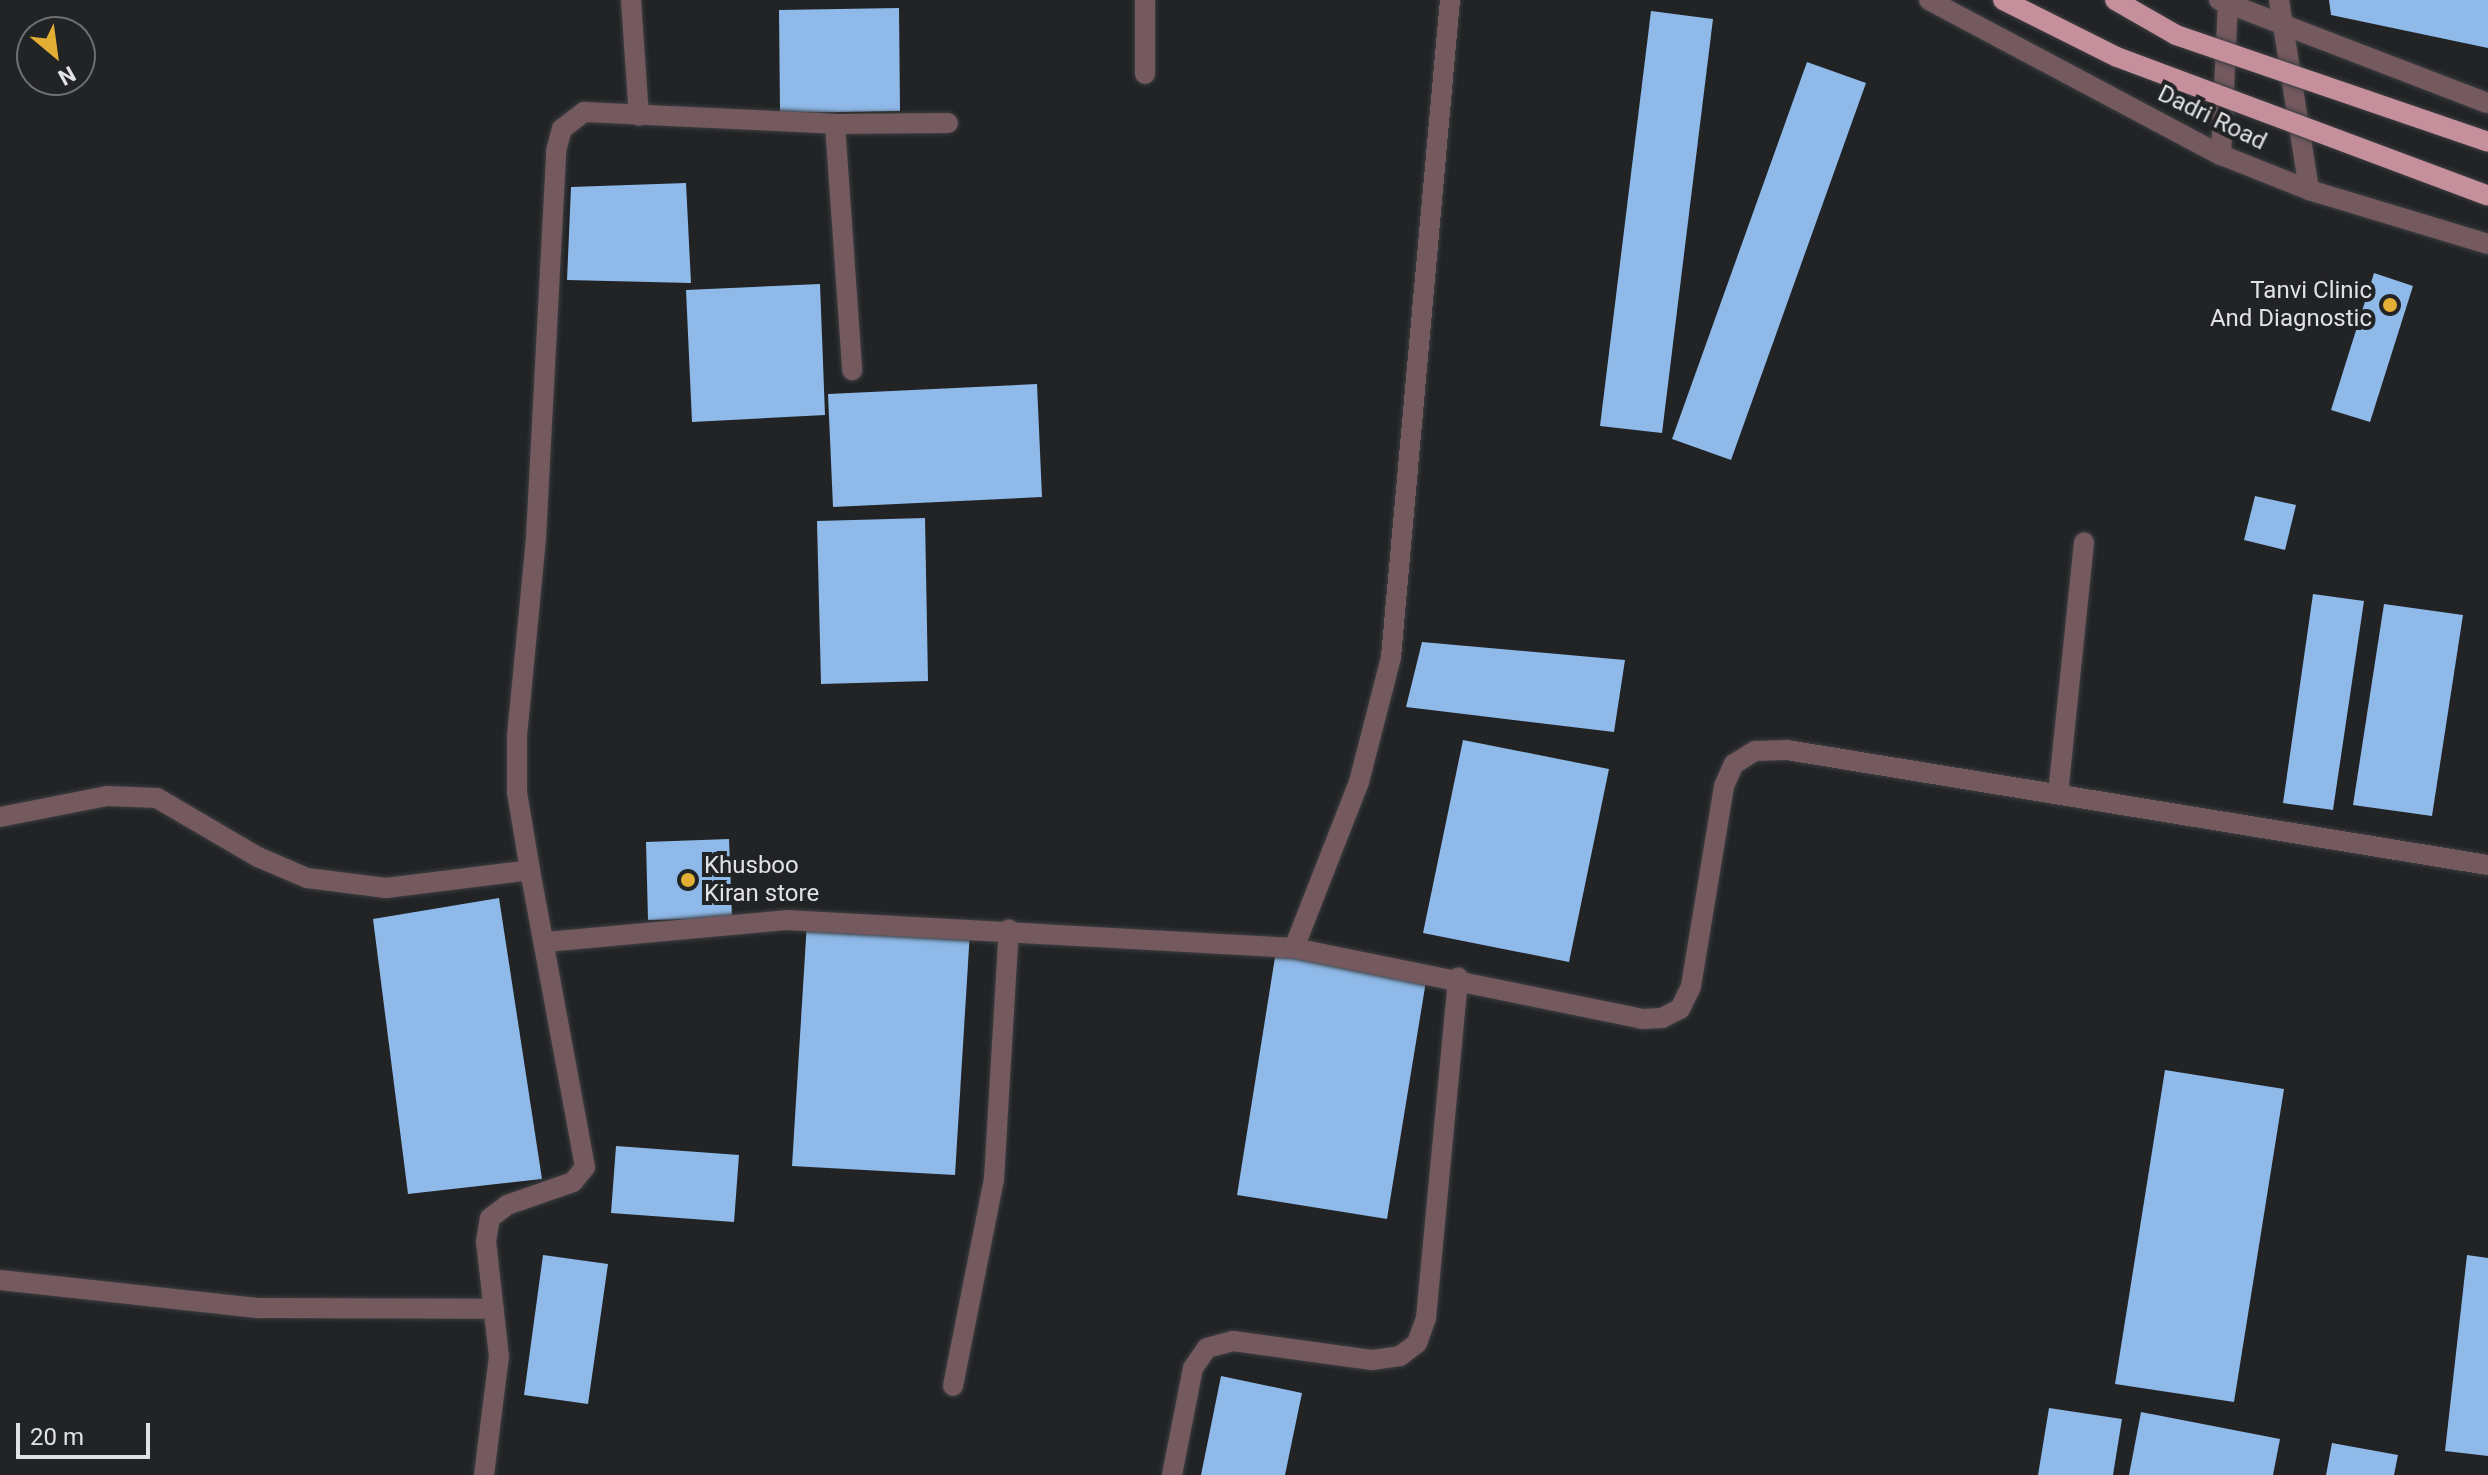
<!DOCTYPE html>
<style>
body{margin:0}
#map{position:relative;width:2488px;height:1475px;overflow:hidden;background:#212325;font-family:Roboto,sans-serif}
div>[style]{position:absolute}
.building>*{inset:0;background:#8eb9e8}
.roads{filter:drop-shadow(0 0 2px #3c3e40) drop-shadow(0 0 2px #3c3e40)}
.minor>*{height:20px;margin:-10px;padding:0 10px;transform-origin:10px;border-radius:10px;background:#74595f}
.bridges{filter:drop-shadow(0 0 2px #3c3e40) drop-shadow(0 0 2px #3c3e40)}
.major-bridge>*{height:20px;margin:-10px;padding:0 10px;transform-origin:10px;border-radius:10px;background:#c68f9c}
.dots>*{width:22px;height:22px;translate:-50% -50%;box-sizing:border-box;border:4px solid #212325;border-radius:50%}
span{translate:-50% -50%;white-space:nowrap;text-align:center;line-height:1.15;-webkit-text-stroke:8px #212325;paint-order:stroke}
.street-label{font-size:24px;color:#e1e2e4}
.poi-label{font-size:24px;color:#e1e2e4}
.right{translate:-100% -50%;text-align:right}
.left{translate:0 -50%;text-align:left}
.north{position:absolute;left:16px;top:16px;width:80px;height:80px;box-sizing:border-box;background:#212325;border:2px solid #6e6f71;border-radius:50%;rotate:151deg;font-size:22px;font-weight:700;line-height:32px;text-align:center;color:#e1e2e4}
.north::after{content:'';display:block;margin:auto;width:28px;height:36px;background:#e2af34;clip-path:polygon(50% 0,100% 100%,50% 72%,0 100%)}
.scale{position:absolute;left:16px;top:1423px;width:134px;height:36px;box-sizing:border-box;border:4px solid #e1e2e4;border-top:0;padding-left:10px;font-size:24px;line-height:28px;white-space:nowrap;color:#e1e2e4;-webkit-text-stroke:6px #212325;paint-order:stroke}
</style>
<div id="map">
<div class="building">
<i style="clip-path:polygon(2329px 0,2488px 0,2488px 48px,2331px 15px)"></i>
<i style="clip-path:polygon(899px 8px,900px 111px,780px 113px,779px 10px)"></i>
<i style="clip-path:polygon(1651px 11px,1713px 19px,1662px 433px,1600px 426px)"></i>
<i style="clip-path:polygon(1807px 62px,1866px 83px,1731px 460px,1672px 439px)"></i>
<i style="clip-path:polygon(686px 183px,691px 283px,567px 280px,571px 187px)"></i>
<i style="clip-path:polygon(2374px 273px,2413px 286px,2370px 422px,2331px 410px)"></i>
<i style="clip-path:polygon(820px 284px,825px 415px,692px 422px,686px 290px)"></i>
<i style="clip-path:polygon(1037px 384px,1042px 497px,833px 507px,828px 394px)"></i>
<i style="clip-path:polygon(2255px 496px,2296px 505px,2285px 550px,2244px 540px)"></i>
<i style="clip-path:polygon(925px 518px,928px 681px,821px 684px,817px 521px)"></i>
<i style="clip-path:polygon(2313px 594px,2364px 601px,2333px 810px,2283px 803px)"></i>
<i style="clip-path:polygon(2384px 604px,2463px 615px,2432px 816px,2353px 805px)"></i>
<i style="clip-path:polygon(1422px 642px,1625px 660px,1614px 732px,1406px 707px)"></i>
<i style="clip-path:polygon(1463px 740px,1609px 769px,1569px 962px,1423px 933px)"></i>
<i style="clip-path:polygon(729px 839px,732px 918px,648px 920px,646px 842px)"></i>
<i style="clip-path:polygon(499px 898px,542px 1179px,408px 1194px,373px 919px)"></i>
<i style="clip-path:polygon(807px 922px,970px 931px,955px 1175px,792px 1166px)"></i>
<i style="clip-path:polygon(1276px 951px,1427px 975px,1387px 1219px,1237px 1195px)"></i>
<i style="clip-path:polygon(2165px 1070px,2284px 1089px,2234px 1402px,2115px 1384px)"></i>
<i style="clip-path:polygon(616px 1146px,739px 1155px,734px 1222px,611px 1213px)"></i>
<i style="clip-path:polygon(543px 1255px,608px 1264px,588px 1404px,524px 1395px)"></i>
<i style="clip-path:polygon(2467px 1255px,2488px 1258px,2488px 1456px,2445px 1451px)"></i>
<i style="clip-path:polygon(1221px 1376px,1302px 1393px,1285px 1475px,1201px 1475px)"></i>
<i style="clip-path:polygon(2049px 1408px,2122px 1419px,2113px 1475px,2038px 1475px)"></i>
<i style="clip-path:polygon(2141px 1412px,2280px 1439px,2273px 1475px,2129px 1475px)"></i>
<i style="clip-path:polygon(2332px 1443px,2398px 1455px,2394px 1475px,2326px 1475px)"></i>
</div>
<div class="roads">
<div class="minor">
<i style="left:631px;top:0;width:116px;rotate:86.1deg"></i>
<i style="left:1929px;top:0;width:331px;rotate:28deg"></i>
<i style="left:2221px;top:155px;width:95px;rotate:21.7deg"></i>
<i style="left:2309px;top:190px;width:187px;rotate:16.8deg"></i>
<i style="left:2219px;top:0;width:288px;rotate:21deg"></i>
<i style="left:2279px;top:0;width:192px;rotate:81deg"></i>
<i style="left:1145px;top:74px;width:74px;rotate:-90deg"></i>
<i style="left:835px;top:124px;width:247px;rotate:86deg"></i>
<i style="left:2221px;top:155px;width:155px;rotate:-87.4deg"></i>
<i style="left:2058px;top:794px;width:253px;rotate:-84.1deg"></i>
<i style="left:0;top:817px;width:109px;rotate:-11.1deg"></i>
<i style="left:107px;top:796px;width:50px;rotate:2.3deg"></i>
<i style="left:157px;top:798px;width:117px;rotate:30.3deg"></i>
<i style="left:258px;top:857px;width:53px;rotate:23.2deg"></i>
<i style="left:307px;top:878px;width:80px;rotate:7.2deg"></i>
<i style="left:386px;top:888px;width:145px;rotate:-7.1deg"></i>
<i style="left:530px;top:870px;width:79px;rotate:-99.5deg"></i>
<i style="left:517px;top:792px;width:56px;rotate:-90deg"></i>
<i style="left:517px;top:736px;width:199px;rotate:-84.5deg"></i>
<i style="left:536px;top:538px;width:388px;rotate:-87deg"></i>
<i style="left:556px;top:151px;width:23px;rotate:-75deg"></i>
<i style="left:562px;top:129px;width:28px;rotate:-38deg"></i>
<i style="left:584px;top:112px;width:251px;rotate:2.7deg"></i>
<i style="left:835px;top:124px;width:113px;rotate:-0.5deg"></i>
<i style="left:546px;top:942px;width:241px;rotate:-5.2deg"></i>
<i style="left:786px;top:920px;width:509px;rotate:3.15deg"></i>
<i style="left:1294px;top:948px;width:355px;rotate:11.5deg"></i>
<i style="left:1642px;top:1019px;width:20px;rotate:-3deg"></i>
<i style="left:1662px;top:1018px;width:20px;rotate:-27deg"></i>
<i style="left:1680px;top:1009px;width:25px;rotate:-64deg"></i>
<i style="left:1691px;top:986px;width:203px;rotate:-80.6deg"></i>
<i style="left:1724px;top:786px;width:24px;rotate:-66deg"></i>
<i style="left:1734px;top:764px;width:25px;rotate:-32deg"></i>
<i style="left:1755px;top:751px;width:32px;rotate:-2deg"></i>
<i style="left:1787px;top:750px;width:710px;rotate:9.32deg"></i>
<i style="left:1294px;top:948px;width:178px;rotate:-68.6deg"></i>
<i style="left:1359px;top:782px;width:129px;rotate:-75.6deg"></i>
<i style="left:1391px;top:657px;width:660px;rotate:-84.87deg"></i>
<i style="left:0;top:1280px;width:261px;rotate:6.2deg"></i>
<i style="left:259px;top:1308px;width:235px;rotate:0.2deg"></i>
<i style="left:953px;top:1386px;width:211px;rotate:-78.8deg"></i>
<i style="left:994px;top:1179px;width:250px;rotate:-86.6deg"></i>
<i style="left:484px;top:1475px;width:119px;rotate:-82.8deg"></i>
<i style="left:499px;top:1357px;width:116px;rotate:-96.4deg"></i>
<i style="left:486px;top:1242px;width:24px;rotate:-81deg"></i>
<i style="left:490px;top:1218px;width:21px;rotate:-37deg"></i>
<i style="left:507px;top:1205px;width:70px;rotate:-19.2deg"></i>
<i style="left:573px;top:1182px;width:19px;rotate:-51deg"></i>
<i style="left:585px;top:1167px;width:302px;rotate:-100.5deg"></i>
<i style="left:1172px;top:1475px;width:109px;rotate:-78.9deg"></i>
<i style="left:1193px;top:1368px;width:24px;rotate:-55deg"></i>
<i style="left:1207px;top:1348px;width:27px;rotate:-15deg"></i>
<i style="left:1233px;top:1341px;width:140px;rotate:7.8deg"></i>
<i style="left:1372px;top:1360px;width:28px;rotate:-8deg"></i>
<i style="left:1400px;top:1356px;width:21px;rotate:-37deg"></i>
<i style="left:1417px;top:1343px;width:27px;rotate:-70deg"></i>
<i style="left:1426px;top:1318px;width:342px;rotate:-84.6deg"></i>
</div>
</div>
<div class="bridges">
<div class="major-bridge">
<i style="left:2003px;top:0;width:127px;rotate:26.6deg"></i>
<i style="left:2117px;top:57px;width:396px;rotate:20.5deg"></i>
<i style="left:2115px;top:0;width:70px;rotate:29.8deg"></i>
<i style="left:2176px;top:35px;width:330px;rotate:18.9deg"></i>
</div>
</div>
<div class="dots">
<i style="left:2390px;top:305px;background:#e2af34"></i>
<i style="left:688px;top:880px;background:#e2af34"></i>
</div>
<div class="street-label">
<span style="left:2212px;top:118px;rotate:26deg">Dadri Road</span>
</div>
<div class="poi-label">
<span class="right" style="left:2372px;top:305px">Tanvi Clinic<br>And Diagnostic</span>
<span class="left" style="left:704px;top:880px">Khusboo<br>Kiran store</span>
</div>
<div class="north">N</div>
<div class="scale">20 m</div>
</div>
